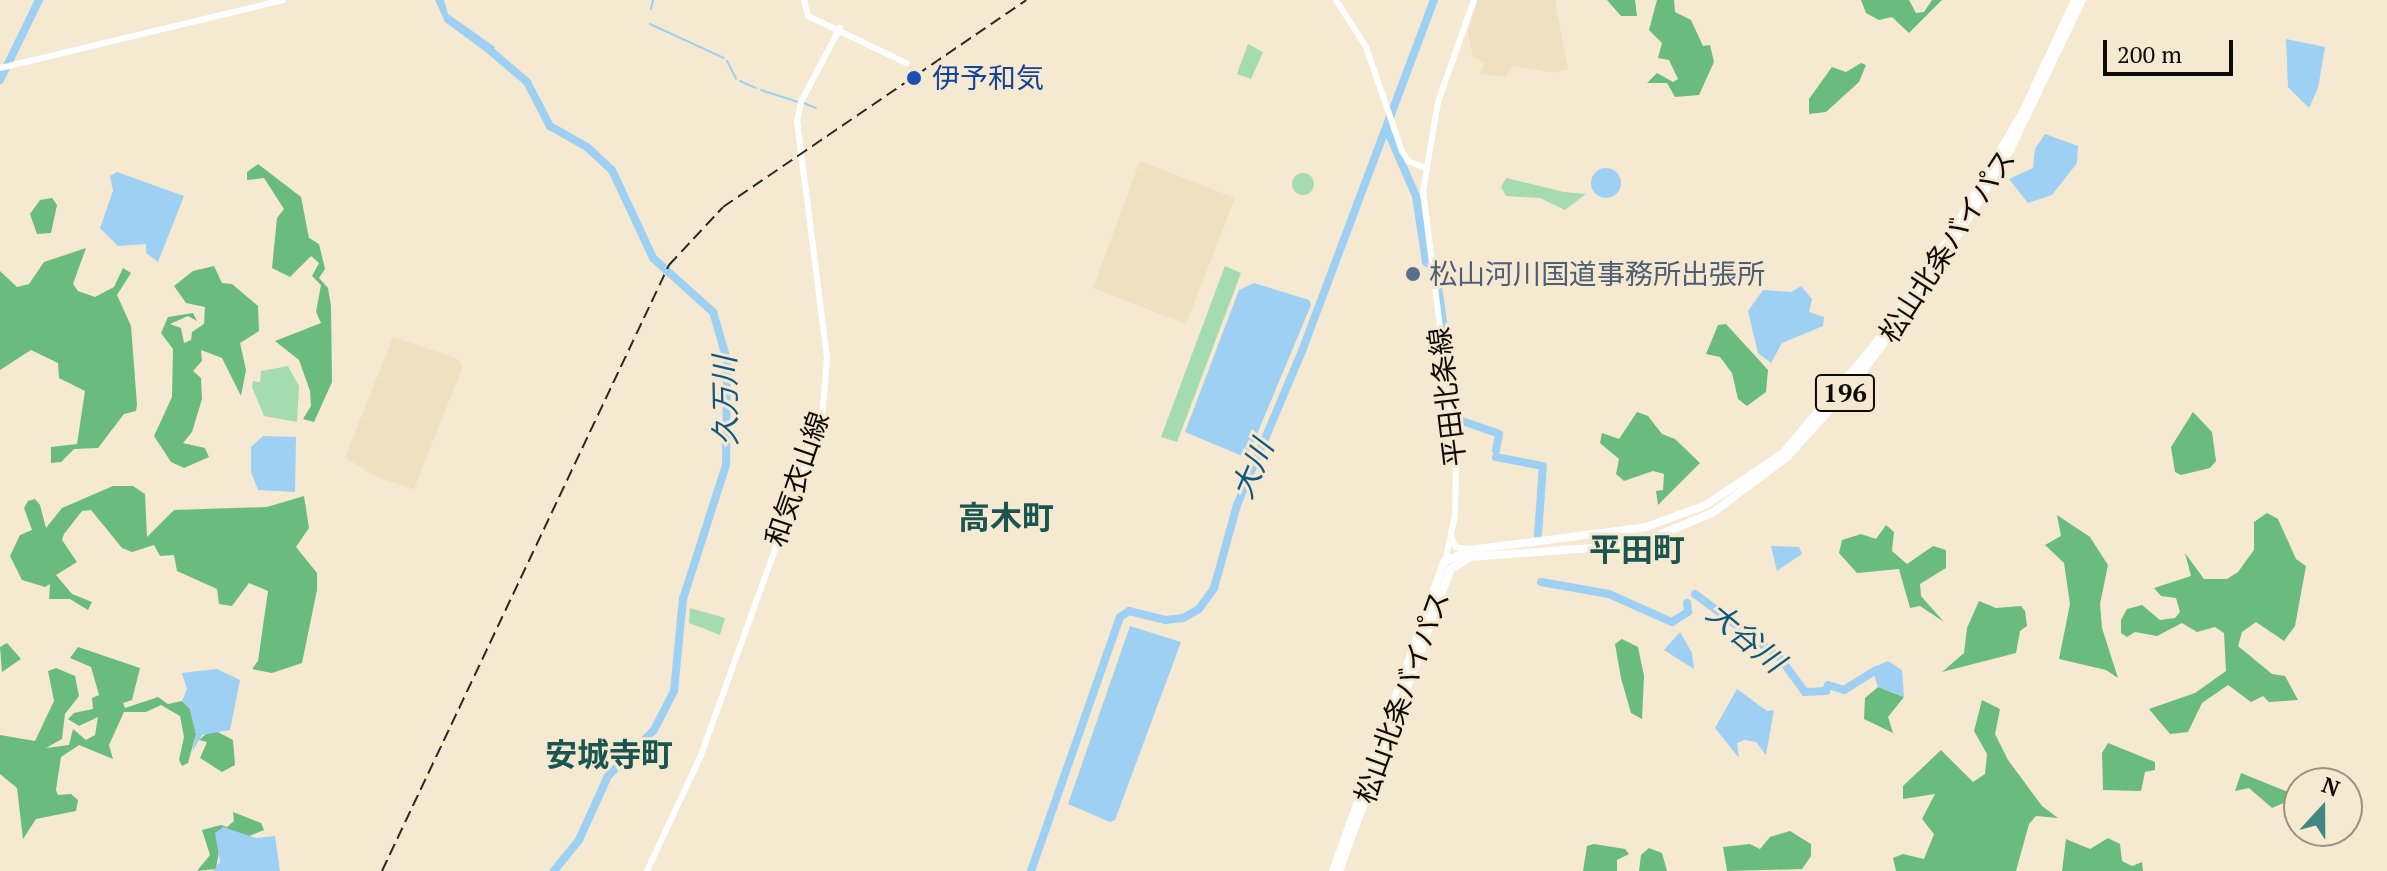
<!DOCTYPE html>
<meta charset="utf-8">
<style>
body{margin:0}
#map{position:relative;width:2387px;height:871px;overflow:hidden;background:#f5e9d2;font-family:"PT Serif","Noto Sans JP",serif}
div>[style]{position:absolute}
.built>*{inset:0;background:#f0e0c2}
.green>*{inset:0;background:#a5dbb0}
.round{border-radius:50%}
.forest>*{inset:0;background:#6abb7e}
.water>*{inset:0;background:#9dd0f3}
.stream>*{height:2px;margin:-1px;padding:0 1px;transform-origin:1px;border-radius:1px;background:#9dd0f3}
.river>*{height:8px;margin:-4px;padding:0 4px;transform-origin:4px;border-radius:4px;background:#9dd0f3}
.major>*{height:6px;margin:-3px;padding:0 3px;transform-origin:3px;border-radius:3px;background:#fff}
.highway>*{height:8px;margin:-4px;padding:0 4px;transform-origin:4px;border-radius:4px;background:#fff}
.rail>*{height:2px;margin-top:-1px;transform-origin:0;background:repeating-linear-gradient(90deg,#2d281f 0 12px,transparent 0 18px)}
.dots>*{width:22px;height:22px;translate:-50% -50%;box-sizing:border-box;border:4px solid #f5e9d2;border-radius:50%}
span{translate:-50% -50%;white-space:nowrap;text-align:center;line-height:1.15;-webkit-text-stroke:6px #f5e9d2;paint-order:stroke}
.shield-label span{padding:2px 6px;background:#f5e9d2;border:2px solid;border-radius:6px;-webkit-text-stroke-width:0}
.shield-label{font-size:26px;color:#0f0b04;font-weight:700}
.transit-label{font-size:28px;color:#164399}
.left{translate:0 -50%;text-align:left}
.street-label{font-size:28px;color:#0f0b04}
.service-label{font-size:28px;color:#4e5e75}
.water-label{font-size:30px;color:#10577c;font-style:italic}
.quarter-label{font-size:32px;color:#1b5550;font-weight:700}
.north{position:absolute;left:2283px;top:767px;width:80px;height:80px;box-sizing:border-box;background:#f5e9d2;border:2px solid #999080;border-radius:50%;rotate:21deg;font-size:22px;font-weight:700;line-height:32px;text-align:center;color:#0f0b04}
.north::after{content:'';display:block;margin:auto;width:28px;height:36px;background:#418881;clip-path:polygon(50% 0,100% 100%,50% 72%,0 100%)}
.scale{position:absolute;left:2103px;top:40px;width:130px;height:36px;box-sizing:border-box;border:4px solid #0f0b04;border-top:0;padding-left:10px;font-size:24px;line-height:28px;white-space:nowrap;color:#0f0b04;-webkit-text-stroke:6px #f5e9d2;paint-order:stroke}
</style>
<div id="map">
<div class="built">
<i style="clip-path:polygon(1478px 0,1555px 0,1568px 69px,1555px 73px,1513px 66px,1505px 77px,1480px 74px,1484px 63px,1473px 56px,1468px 32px)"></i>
<i style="clip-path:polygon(1140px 161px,1235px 198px,1186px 324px,1093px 288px)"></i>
<i style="clip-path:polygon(393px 337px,458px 359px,463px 366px,414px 489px,374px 476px,345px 457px)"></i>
</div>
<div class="green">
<i style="clip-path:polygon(1248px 44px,1263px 52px,1251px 79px,1237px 74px)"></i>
<i class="round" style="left:1292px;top:173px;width:22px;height:22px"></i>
<i style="clip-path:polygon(1506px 178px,1564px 192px,1586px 194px,1565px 210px,1540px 198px,1506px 196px,1501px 187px)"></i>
<i style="clip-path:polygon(1225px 266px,1241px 273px,1177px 442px,1161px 437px)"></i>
<i style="clip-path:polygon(288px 366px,299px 386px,297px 422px,264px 416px,252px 387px,253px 381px,260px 382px,261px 371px)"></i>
<i style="clip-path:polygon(690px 608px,725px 618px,720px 635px,689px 623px)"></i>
</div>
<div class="forest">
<i style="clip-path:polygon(1607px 0,1635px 0,1637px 16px,1621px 16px)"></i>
<i style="clip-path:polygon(1657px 0,1674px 0,1675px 12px,1691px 20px,1703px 46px,1710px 45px,1714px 62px,1699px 95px,1675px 97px,1667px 83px,1647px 83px,1657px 73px,1673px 82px,1678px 79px,1669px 60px,1658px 58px,1662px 43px,1649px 30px)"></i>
<i style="clip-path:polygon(1861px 0,1909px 0,1916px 13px,1924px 12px,1932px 0,1942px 0,1909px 33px,1892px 17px,1879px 20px,1866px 13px)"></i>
<i style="clip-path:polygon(1861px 63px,1866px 65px,1859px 82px,1826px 112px,1809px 114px,1809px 99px,1832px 67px,1846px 72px)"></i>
<i style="clip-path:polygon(258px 164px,301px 197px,309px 238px,319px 244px,325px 269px,319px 278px,328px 288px,331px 306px,332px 382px,314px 422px,303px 419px,311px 406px,310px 391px,299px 360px,275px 341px,321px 323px,316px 312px,321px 285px,312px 276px,319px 263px,311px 256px,290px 277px,272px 268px,277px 218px,284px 209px,264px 178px,247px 180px,247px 172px)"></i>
<i style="clip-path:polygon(52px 198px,57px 205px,51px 233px,37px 234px,30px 214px,40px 200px)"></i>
<i style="clip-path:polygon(86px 248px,73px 284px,78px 291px,95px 297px,114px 287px,123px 268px,131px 273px,117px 295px,131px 326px,137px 405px,136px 411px,124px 414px,98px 448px,74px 449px,61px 462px,51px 463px,51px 447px,77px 444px,85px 391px,59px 378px,58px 363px,31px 350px,0 370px,0 271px,17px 287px,29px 284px,44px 262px)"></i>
<i style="clip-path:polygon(214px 266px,222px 283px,232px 284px,258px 306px,259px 331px,240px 343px,246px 370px,241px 396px,222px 358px,201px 350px,202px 361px,193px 371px,201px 378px,202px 399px,192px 432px,183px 443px,205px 448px,209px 457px,184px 468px,171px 462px,154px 436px,172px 397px,173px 349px,161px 333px,168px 317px,193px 313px,197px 321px,188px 316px,170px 324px,181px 328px,184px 343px,191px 340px,192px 332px,204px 324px,205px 307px,186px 303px,174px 286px,193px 271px)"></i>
<i style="clip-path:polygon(1726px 324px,1768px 370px,1766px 392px,1747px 406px,1738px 399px,1732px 373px,1720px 357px,1706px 354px,1718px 325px)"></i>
<i style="clip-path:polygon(1637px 412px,1648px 416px,1662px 434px,1675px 439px,1700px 463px,1658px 505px,1656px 491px,1663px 490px,1664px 474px,1653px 471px,1624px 481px,1616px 474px,1619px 459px,1600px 443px,1602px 433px,1619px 439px)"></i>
<i style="clip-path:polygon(2193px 412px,2212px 432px,2216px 461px,2210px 468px,2181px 475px,2175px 472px,2171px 447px)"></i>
<i style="clip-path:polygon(113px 486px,133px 486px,145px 494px,147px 537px,174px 510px,267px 507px,304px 496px,309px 528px,296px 547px,317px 573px,317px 590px,302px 663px,272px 673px,252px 669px,258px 661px,268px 591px,249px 583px,232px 606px,219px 604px,217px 589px,177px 571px,174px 555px,160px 556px,154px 545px,132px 552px,122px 548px,91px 510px,82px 511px,64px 534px,62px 540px,77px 562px,56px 575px,72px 594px,92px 602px,88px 610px,70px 599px,49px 599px,50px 584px,45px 587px,22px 580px,10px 556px,20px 535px,32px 530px,24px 508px,28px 501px,35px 499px,40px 505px,46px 528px,62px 508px)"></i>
<i style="clip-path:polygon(2267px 513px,2278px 519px,2296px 559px,2306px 566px,2295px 626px,2284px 641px,2256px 622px,2242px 632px,2238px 646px,2272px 674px,2285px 676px,2298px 700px,2269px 702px,2263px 696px,2251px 702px,2228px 685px,2202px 703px,2188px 732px,2170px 734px,2149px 709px,2195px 693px,2226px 671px,2224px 633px,2215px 627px,2197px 632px,2182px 623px,2157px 636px,2135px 632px,2127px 637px,2121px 633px,2121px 620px,2127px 609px,2142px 605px,2160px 620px,2175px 618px,2180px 612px,2176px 598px,2161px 596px,2154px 588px,2191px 576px,2185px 553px,2204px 579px,2227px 579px,2238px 572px,2254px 550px,2254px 522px)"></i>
<i style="clip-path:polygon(2057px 515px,2090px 537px,2108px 565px,2100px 604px,2102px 628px,2118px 678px,2106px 670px,2059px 659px,2070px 604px,2064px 563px,2045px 545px,2061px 536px)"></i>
<i style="clip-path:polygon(1886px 525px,1894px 532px,1892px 551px,1907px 564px,1933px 546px,1946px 550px,1946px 568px,1920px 584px,1921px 596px,1944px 622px,1920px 606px,1910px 608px,1899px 569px,1857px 573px,1839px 553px,1842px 540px,1861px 534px,1876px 539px)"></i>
<i style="clip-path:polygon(1979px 601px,1996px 608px,2021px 606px,2025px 611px,2027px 626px,2020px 631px,2016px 653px,1942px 672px,1964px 653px,1967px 628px)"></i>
<i style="clip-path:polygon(1622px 639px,1638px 647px,1644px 676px,1642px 719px,1631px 713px,1621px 678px,1615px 644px)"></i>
<i style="clip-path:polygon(7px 643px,21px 659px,2px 672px,0 647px)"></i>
<i style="clip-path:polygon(78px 647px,140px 668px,132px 700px,123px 703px,125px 708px,158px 697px,168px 704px,182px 701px,190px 709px,196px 734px,188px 763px,182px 766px,179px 760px,184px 737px,180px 716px,161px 705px,146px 712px,124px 712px,109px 745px,113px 759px,79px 745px,61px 757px,56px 790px,58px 795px,71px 794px,78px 800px,76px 811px,36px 819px,23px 839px,17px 788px,0 774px,0 735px,35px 741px,54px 701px,48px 671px,56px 668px,75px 676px,79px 696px,65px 714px,62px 739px,46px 748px,69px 745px,73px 729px,86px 740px,95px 735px,98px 717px,79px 726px,68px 719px,74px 713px,93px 709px,92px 698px,99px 695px,91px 667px,70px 658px)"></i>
<i style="clip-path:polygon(1878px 687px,1904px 697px,1888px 717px,1893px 733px,1864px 719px,1865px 698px)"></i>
<i style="clip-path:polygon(1982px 700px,2000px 709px,1995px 734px,2008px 760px,2042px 806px,2058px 818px,2036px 816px,2029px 824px,2016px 871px,1896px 871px,1893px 858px,1903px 854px,1924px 859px,1934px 834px,1922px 819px,1935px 794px,1903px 799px,1903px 786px,1941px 750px,1973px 782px,1985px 774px,1987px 754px,1974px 731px)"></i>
<i style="clip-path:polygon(212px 729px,233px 740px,235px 765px,222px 772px,200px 758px,207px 742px,199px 740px)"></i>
<i style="clip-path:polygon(2108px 743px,2155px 762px,2155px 770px,2145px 772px,2141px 791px,2103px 790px,2102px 753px)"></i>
<i style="clip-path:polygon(2241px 773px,2288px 792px,2290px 800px,2272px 808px,2249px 788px,2235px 791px)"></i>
<i style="clip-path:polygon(233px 812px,261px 823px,264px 830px,247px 837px,223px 827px,216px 869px,197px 871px,210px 855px,202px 830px,221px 825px,227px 827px,234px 821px)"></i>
<i style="clip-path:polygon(1790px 831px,1811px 844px,1811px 856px,1802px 869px,1727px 871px,1723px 847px,1750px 844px,1760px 849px,1770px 837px)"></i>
<i style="clip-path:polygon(2108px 838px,2120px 844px,2122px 861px,2132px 866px,2142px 862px,2143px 871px,2062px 871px,2066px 839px,2090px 849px)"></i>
<i style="clip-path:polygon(1594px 844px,1625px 849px,1629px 854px,1617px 860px,1617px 871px,1583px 871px,1587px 846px)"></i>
<i style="clip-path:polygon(1649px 848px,1662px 853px,1667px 871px,1639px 871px,1641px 855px)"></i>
</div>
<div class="water">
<i style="clip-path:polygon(435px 0,444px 0,448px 14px,495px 47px,490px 55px,445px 22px)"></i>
<i style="clip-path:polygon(2286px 39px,2325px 47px,2318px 88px,2309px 108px,2288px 87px)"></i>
<i style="clip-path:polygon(2045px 134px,2078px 146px,2077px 163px,2052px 195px,2028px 203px,2009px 179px,2033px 168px,2035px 149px)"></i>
<i class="round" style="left:1591px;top:168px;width:30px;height:30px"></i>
<i style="clip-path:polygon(117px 172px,184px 196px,158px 262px,146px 253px,146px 244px,118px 246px,100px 228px,113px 191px,110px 176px)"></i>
<i style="clip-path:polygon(1254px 283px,1309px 300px,1311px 305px,1247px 458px,1185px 432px,1239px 290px)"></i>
<i style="clip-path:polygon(1801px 286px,1812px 299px,1809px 312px,1824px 317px,1823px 326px,1782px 343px,1771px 363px,1758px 353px,1748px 311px,1763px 290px,1791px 292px)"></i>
<i style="clip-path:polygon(263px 436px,296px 437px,295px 492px,258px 490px,251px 472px,251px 447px)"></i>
<i style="clip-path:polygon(1771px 546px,1799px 547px,1802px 554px,1777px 571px)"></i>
<i style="clip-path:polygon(1130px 626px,1181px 642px,1115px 820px,1110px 822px,1068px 804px)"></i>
<i style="clip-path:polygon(1680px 632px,1692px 653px,1694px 669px,1664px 650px)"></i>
<i style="clip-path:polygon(1888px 661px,1902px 670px,1904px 697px,1878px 687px,1872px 668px)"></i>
<i style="clip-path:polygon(217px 669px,240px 680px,230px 730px,202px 735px,192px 752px,196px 734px,190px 709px,182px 701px,187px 689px,182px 673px)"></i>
<i style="clip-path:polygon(1737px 689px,1767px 711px,1774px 710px,1766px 755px,1756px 742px,1745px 740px,1737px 743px,1739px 758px,1715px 728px)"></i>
<i style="clip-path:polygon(223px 827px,256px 838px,275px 836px,280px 871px,213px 871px,220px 862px,215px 833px)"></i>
</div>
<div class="stream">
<i style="left:651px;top:9px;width:9px;rotate:-77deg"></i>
<i style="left:650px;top:24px;width:81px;rotate:24.7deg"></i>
<i style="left:727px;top:61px;width:20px;rotate:63deg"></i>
<i style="left:740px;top:81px;width:17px;rotate:24deg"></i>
<i style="left:761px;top:90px;width:39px;rotate:18deg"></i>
<i style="left:804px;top:103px;width:13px;rotate:23deg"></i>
</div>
<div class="river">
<i style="left:486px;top:47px;width:54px;rotate:40.5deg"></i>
<i style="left:527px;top:82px;width:50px;rotate:62.4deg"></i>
<i style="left:550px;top:126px;width:43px;rotate:29.6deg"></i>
<i style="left:587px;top:147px;width:34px;rotate:43deg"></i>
<i style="left:612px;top:170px;width:97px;rotate:65deg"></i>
<i style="left:653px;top:258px;width:81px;rotate:42deg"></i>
<i style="left:713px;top:312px;width:50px;rotate:73.7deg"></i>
<i style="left:727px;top:360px;width:105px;rotate:90.5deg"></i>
<i style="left:726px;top:465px;width:141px;rotate:107.8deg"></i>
<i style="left:683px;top:599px;width:92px;rotate:95.6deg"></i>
<i style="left:674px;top:691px;width:44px;rotate:117.1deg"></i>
<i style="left:654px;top:730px;width:65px;rotate:135deg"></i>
<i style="left:608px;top:776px;width:70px;rotate:114.4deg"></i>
<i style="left:579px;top:840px;width:40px;rotate:129deg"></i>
<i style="left:0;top:80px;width:89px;rotate:-64deg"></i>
<i style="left:1387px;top:130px;width:72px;rotate:66.3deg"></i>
<i style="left:1416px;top:196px;width:67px;rotate:81.4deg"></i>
<i style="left:1426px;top:262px;width:10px;rotate:24deg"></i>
<i style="left:1435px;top:266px;width:84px;rotate:81.8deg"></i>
<i style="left:1450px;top:371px;width:14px;rotate:82deg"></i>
<i style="left:1459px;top:420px;width:39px;rotate:19deg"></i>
<i style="left:1496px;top:450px;width:16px;rotate:-79deg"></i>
<i style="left:1496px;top:457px;width:43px;rotate:10.8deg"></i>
<i style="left:1538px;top:535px;width:69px;rotate:-85.9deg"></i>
<i style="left:1541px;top:582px;width:69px;rotate:10deg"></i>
<i style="left:1609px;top:594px;width:69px;rotate:24deg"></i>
<i style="left:1672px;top:622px;width:19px;rotate:-32deg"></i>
<i style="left:1688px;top:612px;width:9px;rotate:-96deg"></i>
<i style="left:1695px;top:594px;width:106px;rotate:37deg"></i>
<i style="left:1780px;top:658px;width:42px;rotate:53.7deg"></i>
<i style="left:1805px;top:692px;width:21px;rotate:-3deg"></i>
<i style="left:1826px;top:691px;width:6px;rotate:-72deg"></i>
<i style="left:1828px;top:685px;width:17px;rotate:17deg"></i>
<i style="left:1844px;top:690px;width:38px;rotate:-32deg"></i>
<i style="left:1031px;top:871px;width:269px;rotate:-70.7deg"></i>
<i style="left:1120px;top:617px;width:11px;rotate:-34deg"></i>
<i style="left:1129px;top:611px;width:38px;rotate:14deg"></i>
<i style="left:1166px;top:620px;width:17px;rotate:-7deg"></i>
<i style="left:1183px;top:618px;width:18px;rotate:-29deg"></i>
<i style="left:1199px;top:609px;width:26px;rotate:-54deg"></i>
<i style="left:1214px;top:588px;width:86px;rotate:-74.5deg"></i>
<i style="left:1237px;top:505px;width:167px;rotate:-67.1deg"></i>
<i style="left:1302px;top:351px;width:375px;rotate:-69.4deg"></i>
</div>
<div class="major">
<i style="left:804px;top:0;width:16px;rotate:76deg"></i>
<i style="left:808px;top:16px;width:109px;rotate:25.6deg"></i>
<i style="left:1336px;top:0;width:56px;rotate:57.4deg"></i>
<i style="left:1366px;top:47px;width:110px;rotate:70.9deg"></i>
<i style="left:1402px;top:151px;width:12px;rotate:59deg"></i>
<i style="left:1408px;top:161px;width:18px;rotate:22deg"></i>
<i style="left:0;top:68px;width:291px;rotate:-13.5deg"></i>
<i style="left:1451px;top:538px;width:10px;rotate:61deg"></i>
<i style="left:1456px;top:547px;width:14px;rotate:12deg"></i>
<i style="left:1445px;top:561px;width:46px;rotate:-77.5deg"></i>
<i style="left:1455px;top:516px;width:60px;rotate:-89deg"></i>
<i style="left:1456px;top:456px;width:267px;rotate:-97.1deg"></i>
<i style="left:1423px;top:191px;width:90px;rotate:-80.4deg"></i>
<i style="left:1438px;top:102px;width:108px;rotate:-70.6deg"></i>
<i style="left:647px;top:871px;width:128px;rotate:-65deg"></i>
<i style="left:701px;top:755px;width:358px;rotate:-70.2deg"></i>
<i style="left:822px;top:418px;width:60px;rotate:-85.2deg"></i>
<i style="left:827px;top:358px;width:238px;rotate:-97.2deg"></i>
<i style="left:797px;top:122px;width:20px;rotate:-79deg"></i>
<i style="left:801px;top:102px;width:84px;rotate:-62.2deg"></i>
</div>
<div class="highway">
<i style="left:1333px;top:871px;width:328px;rotate:-70.2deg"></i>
<i style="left:1444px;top:562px;width:29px;rotate:-25deg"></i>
<i style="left:1470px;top:550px;width:177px;rotate:-7.4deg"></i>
<i style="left:1646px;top:527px;width:64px;rotate:-20.1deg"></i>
<i style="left:1706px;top:505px;width:92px;rotate:-33.9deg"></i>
<i style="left:1782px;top:454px;width:140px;rotate:-49.6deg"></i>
<i style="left:1873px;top:347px;width:133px;rotate:-55.1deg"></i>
<i style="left:1949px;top:238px;width:146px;rotate:-59.6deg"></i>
<i style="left:2023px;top:112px;width:123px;rotate:-65.1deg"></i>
<i style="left:1339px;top:871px;width:322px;rotate:-69.7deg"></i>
<i style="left:1451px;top:569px;width:22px;rotate:-32deg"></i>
<i style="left:1470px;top:557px;width:148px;rotate:-4.3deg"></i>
<i style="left:1618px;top:546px;width:33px;rotate:-12deg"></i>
<i style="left:1650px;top:539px;width:67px;rotate:-22.8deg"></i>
<i style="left:1712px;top:513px;width:94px;rotate:-36.7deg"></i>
<i style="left:1787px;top:457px;width:101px;rotate:-47.8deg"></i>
<i style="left:1855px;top:382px;width:130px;rotate:-53.7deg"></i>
<i style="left:1932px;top:277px;width:151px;rotate:-58.5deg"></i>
<i style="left:2011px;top:148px;width:164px;rotate:-64.4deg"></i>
</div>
<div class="rail">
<i style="left:382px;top:871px;width:671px;rotate:-64.66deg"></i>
<i style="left:669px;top:265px;width:79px;rotate:-47deg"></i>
<i style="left:723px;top:207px;width:367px;rotate:-34.3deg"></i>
</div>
<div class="dots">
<i style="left:914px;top:78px;background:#1a4fb4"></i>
<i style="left:1413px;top:274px;background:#5c6f8a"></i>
</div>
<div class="shield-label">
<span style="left:1845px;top:393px">196</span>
</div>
<div class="transit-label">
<span class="left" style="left:932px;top:78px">伊予和気</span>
</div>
<div class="street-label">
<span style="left:1947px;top:246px;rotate:-57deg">松山北条バイパス</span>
<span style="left:1447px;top:397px;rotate:-97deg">平田北条線</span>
<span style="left:797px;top:479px;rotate:-71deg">和気衣山線</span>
<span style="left:1402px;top:697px;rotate:-70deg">松山北条バイパス</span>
</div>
<div class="service-label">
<span class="left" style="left:1429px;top:274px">松山河川国道事務所出張所</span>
</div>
<div class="water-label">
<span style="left:725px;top:401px;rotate:-91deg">久万川</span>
<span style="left:1252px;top:469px;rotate:-67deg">大川</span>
<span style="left:1746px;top:637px;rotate:40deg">大谷川</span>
</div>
<div class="quarter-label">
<span style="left:1006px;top:517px">高木町</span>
<span style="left:1637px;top:549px">平田町</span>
<span style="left:609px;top:754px">安城寺町</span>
</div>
<div class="north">N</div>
<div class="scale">200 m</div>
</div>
